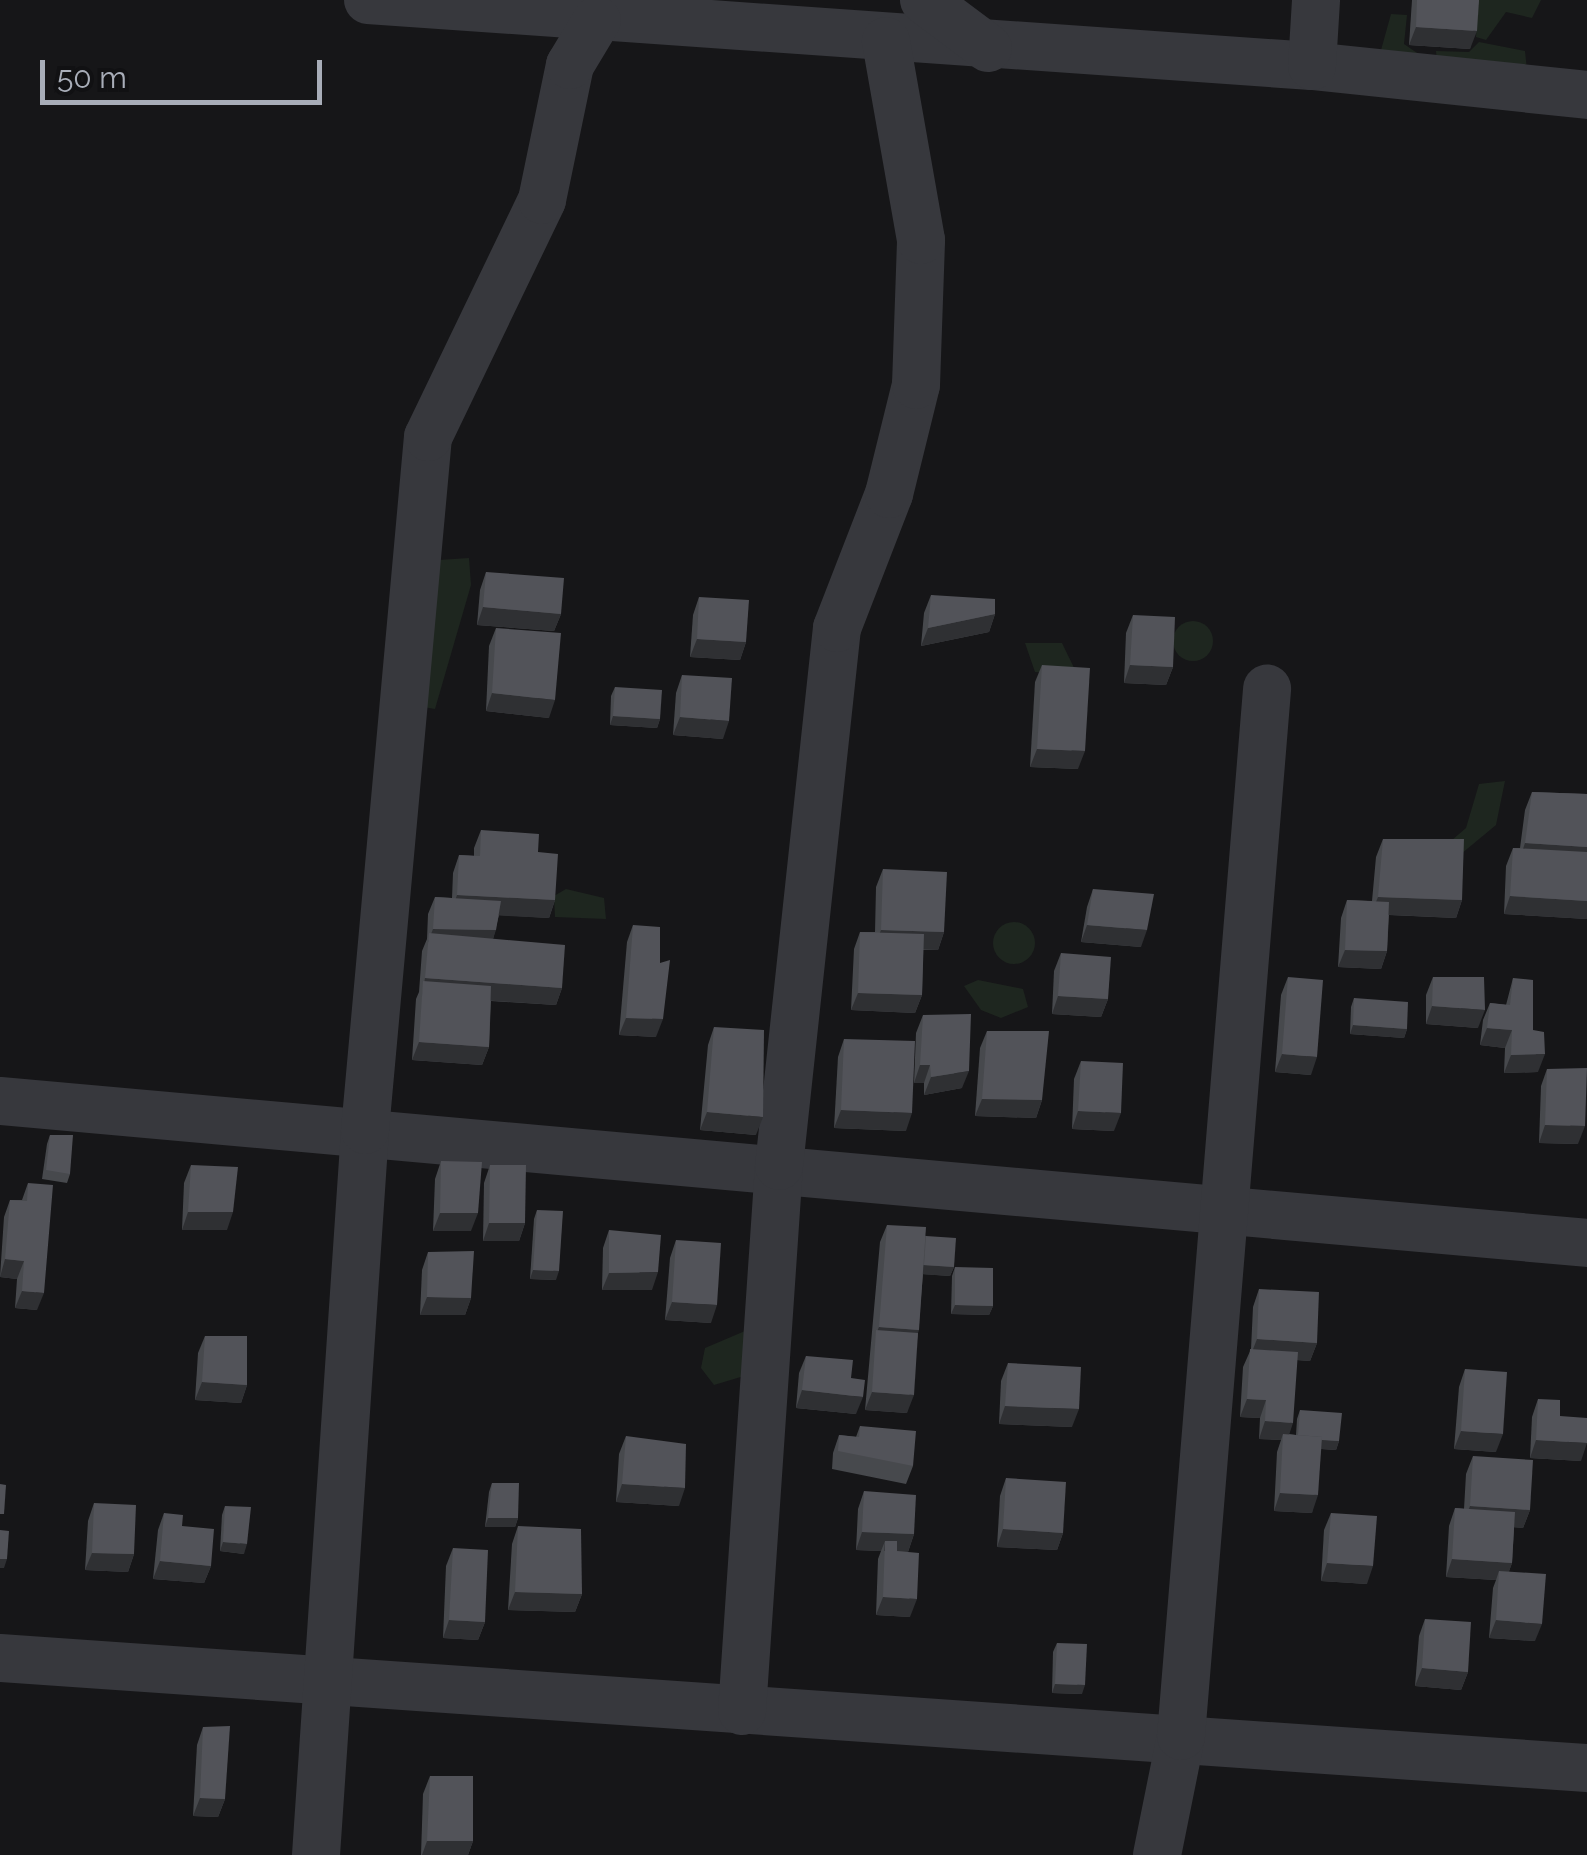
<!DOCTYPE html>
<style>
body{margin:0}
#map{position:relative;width:1587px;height:1855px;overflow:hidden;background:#161618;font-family:Raleway,sans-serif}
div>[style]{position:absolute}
.green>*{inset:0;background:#1e261f}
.round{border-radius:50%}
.minor>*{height:48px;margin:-24px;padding:0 24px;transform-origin:24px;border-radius:24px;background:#37383d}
.wall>*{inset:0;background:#47494d}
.shaded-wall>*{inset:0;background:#2f3033}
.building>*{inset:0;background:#525359}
span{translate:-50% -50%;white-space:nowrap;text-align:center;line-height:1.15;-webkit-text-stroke:10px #111113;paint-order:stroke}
.scale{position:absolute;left:40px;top:60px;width:282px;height:45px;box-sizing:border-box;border:5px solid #a8adb8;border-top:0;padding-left:12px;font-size:30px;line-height:35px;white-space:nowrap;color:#a8adb8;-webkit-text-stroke:8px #111113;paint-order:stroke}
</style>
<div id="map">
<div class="green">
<i style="clip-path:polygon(1478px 0,1541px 0,1532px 18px,1506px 12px,1486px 40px,1476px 37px)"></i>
<i style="clip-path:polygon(1391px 14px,1407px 15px,1404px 44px,1420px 55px,1378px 61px)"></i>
<i style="clip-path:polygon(1479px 42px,1525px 51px,1527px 70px,1439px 84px,1436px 51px,1469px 52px)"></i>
<i style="clip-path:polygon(469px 558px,471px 585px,435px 709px,417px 706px,424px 561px)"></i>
<i class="round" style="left:1173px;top:621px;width:40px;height:40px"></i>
<i style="clip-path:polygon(1025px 643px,1062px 643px,1078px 676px,1035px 672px)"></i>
<i style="clip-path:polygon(1505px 781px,1496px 825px,1455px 859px,1445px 846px,1466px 828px,1479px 784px)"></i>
<i style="clip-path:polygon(566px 889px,604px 898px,606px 919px,555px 917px,554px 896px)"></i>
<i class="round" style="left:993px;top:922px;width:42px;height:42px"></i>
<i style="clip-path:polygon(978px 980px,1023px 989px,1028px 1007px,1001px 1018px,981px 1010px,964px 986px)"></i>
<i style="clip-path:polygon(752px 1328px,744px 1376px,714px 1385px,701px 1368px,705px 1348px)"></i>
</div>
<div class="minor">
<i style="left:368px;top:0;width:946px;rotate:4deg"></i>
<i style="left:1312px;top:66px;width:277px;rotate:6deg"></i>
<i style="left:924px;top:0;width:80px;rotate:36.9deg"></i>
<i style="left:1312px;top:66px;width:66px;rotate:-86.5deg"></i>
<i style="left:0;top:1101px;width:1593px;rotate:5.11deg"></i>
<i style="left:0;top:1658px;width:1591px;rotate:3.97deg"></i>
<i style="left:742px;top:1711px;width:546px;rotate:-86.12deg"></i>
<i style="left:779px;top:1166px;width:541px;rotate:-83.85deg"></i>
<i style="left:837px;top:628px;width:144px;rotate:-68.8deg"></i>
<i style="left:889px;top:494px;width:112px;rotate:-76.1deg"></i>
<i style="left:916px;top:385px;width:145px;rotate:-88deg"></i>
<i style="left:921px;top:240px;width:202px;rotate:-100deg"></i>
<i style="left:316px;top:1855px;width:727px;rotate:-86.13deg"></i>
<i style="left:365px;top:1130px;width:696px;rotate:-84.81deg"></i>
<i style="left:428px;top:437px;width:263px;rotate:-64.3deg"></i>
<i style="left:542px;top:200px;width:138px;rotate:-78.3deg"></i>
<i style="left:570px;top:65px;width:52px;rotate:-59deg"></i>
<i style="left:1157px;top:1855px;width:121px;rotate:-78.6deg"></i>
<i style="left:1181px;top:1736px;width:1051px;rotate:-85.3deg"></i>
</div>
<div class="wall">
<i style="clip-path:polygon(1412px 0,1479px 0,1470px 49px,1409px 45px)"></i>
<i style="clip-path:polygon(486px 572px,561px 614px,554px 631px,477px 625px,480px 590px)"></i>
<i style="clip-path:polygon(931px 595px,995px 614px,989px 632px,921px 646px,924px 613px)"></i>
<i style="clip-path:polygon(699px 597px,746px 642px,740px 660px,690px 657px,693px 615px)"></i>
<i style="clip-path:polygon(1133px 615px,1173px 667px,1166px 685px,1124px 683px,1126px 633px)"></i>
<i style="clip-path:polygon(496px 628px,549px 718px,486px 711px,489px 646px)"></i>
<i style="clip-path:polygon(1042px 665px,1078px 769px,1030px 767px,1035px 682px)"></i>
<i style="clip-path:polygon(682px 675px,723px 739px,673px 735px,676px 693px)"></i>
<i style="clip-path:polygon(615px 687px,660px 719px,657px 728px,610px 725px,611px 696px)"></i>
<i style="clip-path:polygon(1532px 792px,1587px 794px,1587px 919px,1504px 914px,1506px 866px,1513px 848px,1520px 848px,1525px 810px)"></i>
<i style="clip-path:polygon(481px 830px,538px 852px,555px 900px,549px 918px,499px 915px,493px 939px,562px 988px,556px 1005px,491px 1001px,489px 1047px,482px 1065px,412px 1060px,416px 999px,419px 992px,422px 951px,427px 939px,428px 914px,435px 897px,452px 898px,453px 873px,459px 855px,474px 856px,474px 848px)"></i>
<i style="clip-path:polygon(1383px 839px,1462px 900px,1456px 918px,1389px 915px,1387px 951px,1381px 969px,1338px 967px,1341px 918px,1347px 900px,1372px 901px,1376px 857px)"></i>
<i style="clip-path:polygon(883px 869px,944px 932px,938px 950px,923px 950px,922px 995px,915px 1013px,851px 1010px,854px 949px,860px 932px,875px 932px,876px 887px)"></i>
<i style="clip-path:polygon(1093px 889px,1141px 947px,1081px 942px,1087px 907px)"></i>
<i style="clip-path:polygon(633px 925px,656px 1037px,619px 1035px,627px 942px)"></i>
<i style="clip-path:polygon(1061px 953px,1108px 999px,1101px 1017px,1052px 1014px,1054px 971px)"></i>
<i style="clip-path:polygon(1288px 977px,1311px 1075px,1275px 1072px,1281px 995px)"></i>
<i style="clip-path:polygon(1433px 977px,1478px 1028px,1426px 1024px,1426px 995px)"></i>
<i style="clip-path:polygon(1513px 978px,1533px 1030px,1538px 1072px,1504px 1073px,1505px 1048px,1480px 1045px,1483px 1020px,1490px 1003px,1506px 1005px)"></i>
<i style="clip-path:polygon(1354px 998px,1407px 1029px,1404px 1038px,1350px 1034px,1351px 1007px)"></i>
<i style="clip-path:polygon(923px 1015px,962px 1088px,924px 1095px,924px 1083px,914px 1083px,916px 1033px)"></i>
<i style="clip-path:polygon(714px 1027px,756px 1135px,700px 1130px,708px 1045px)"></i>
<i style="clip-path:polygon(987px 1031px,1042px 1100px,1036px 1118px,975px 1116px,980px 1048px)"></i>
<i style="clip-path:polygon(844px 1039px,906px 1131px,834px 1128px,838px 1057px)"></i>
<i style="clip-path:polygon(1081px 1061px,1114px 1131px,1072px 1129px,1074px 1079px)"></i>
<i style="clip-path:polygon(1547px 1069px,1578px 1144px,1539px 1143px,1541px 1086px)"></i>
<i style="clip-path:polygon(50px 1135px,70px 1174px,67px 1183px,42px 1179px,47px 1144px)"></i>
<i style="clip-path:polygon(441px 1161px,471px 1231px,433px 1231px,435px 1179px)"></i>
<i style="clip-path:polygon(191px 1165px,227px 1230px,182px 1230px,184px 1183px)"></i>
<i style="clip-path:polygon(490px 1165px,525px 1223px,519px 1241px,483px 1241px,484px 1183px)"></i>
<i style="clip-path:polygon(28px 1183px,37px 1310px,15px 1308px,17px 1279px,0 1277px,4px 1217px,10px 1200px,22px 1200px)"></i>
<i style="clip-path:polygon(537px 1210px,556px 1280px,530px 1279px,534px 1219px)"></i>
<i style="clip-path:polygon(887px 1225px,926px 1236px,954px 1267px,950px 1276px,923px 1274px,918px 1333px,907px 1413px,865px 1410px,880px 1242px)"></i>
<i style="clip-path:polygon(609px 1230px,652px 1290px,602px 1290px,603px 1248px)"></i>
<i style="clip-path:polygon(676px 1240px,711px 1323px,665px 1320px,670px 1258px)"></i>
<i style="clip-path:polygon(428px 1252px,471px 1298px,465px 1315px,420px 1315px,422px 1270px)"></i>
<i style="clip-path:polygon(955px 1267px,993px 1306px,989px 1315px,951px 1314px,952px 1276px)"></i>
<i style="clip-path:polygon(1259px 1289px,1317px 1343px,1310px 1361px,1297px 1360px,1289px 1434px,1296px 1435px,1297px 1419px,1300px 1410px,1339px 1441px,1336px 1450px,1321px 1449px,1312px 1513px,1274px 1511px,1277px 1452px,1281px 1440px,1259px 1439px,1260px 1418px,1240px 1417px,1243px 1367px,1251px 1349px,1253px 1307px)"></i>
<i style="clip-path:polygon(205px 1336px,247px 1385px,241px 1403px,195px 1400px,198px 1353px)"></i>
<i style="clip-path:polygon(806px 1356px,851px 1378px,856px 1414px,796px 1408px,799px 1373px)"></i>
<i style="clip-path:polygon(1008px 1363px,1072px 1427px,999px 1424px,1001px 1381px)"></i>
<i style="clip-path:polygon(1465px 1369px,1496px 1452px,1454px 1449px,1459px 1387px)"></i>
<i style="clip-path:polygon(1538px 1399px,1581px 1461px,1530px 1458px,1532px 1417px)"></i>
<i style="clip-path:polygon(860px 1426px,913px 1466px,906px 1484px,832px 1469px,833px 1453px,839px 1435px,856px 1437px)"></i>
<i style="clip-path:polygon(626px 1436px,679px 1506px,616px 1502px,619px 1454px)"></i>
<i style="clip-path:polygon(1473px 1456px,1530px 1510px,1523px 1528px,1514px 1527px,1512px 1563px,1509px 1571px,1535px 1641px,1489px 1638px,1493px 1588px,1496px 1580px,1446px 1577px,1449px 1526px,1455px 1508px,1464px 1509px,1466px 1474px)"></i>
<i style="clip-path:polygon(1006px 1478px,1063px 1533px,1057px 1550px,997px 1547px,1000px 1496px)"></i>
<i style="clip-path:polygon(492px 1483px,518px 1518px,515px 1527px,485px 1527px,489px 1492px)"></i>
<i style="clip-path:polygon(864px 1491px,914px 1534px,908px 1552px,910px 1617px,876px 1615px,878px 1559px,881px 1551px,856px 1550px,858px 1509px)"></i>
<i style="clip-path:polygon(94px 1503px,134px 1554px,128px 1572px,85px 1570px,88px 1521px)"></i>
<i style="clip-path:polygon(225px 1506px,244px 1554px,220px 1551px,222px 1515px)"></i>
<i style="clip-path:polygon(164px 1513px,182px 1526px,211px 1566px,204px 1583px,153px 1579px,158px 1530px)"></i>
<i style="clip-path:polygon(1331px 1513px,1367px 1584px,1321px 1581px,1324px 1530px)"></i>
<i style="clip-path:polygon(518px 1526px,582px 1594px,575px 1612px,508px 1610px,512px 1544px)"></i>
<i style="clip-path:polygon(453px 1548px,485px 1622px,478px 1640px,443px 1638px,446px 1566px)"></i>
<i style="clip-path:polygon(1425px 1619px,1468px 1672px,1461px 1690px,1415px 1686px,1419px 1636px)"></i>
<i style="clip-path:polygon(1057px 1643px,1082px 1694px,1052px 1693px,1053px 1652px)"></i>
<i style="clip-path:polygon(203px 1727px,225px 1799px,218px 1817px,193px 1816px,197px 1745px)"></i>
<i style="clip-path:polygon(430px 1776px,473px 1841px,468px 1855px,421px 1855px,423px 1794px)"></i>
</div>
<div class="shaded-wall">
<i style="clip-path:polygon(1416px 27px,1477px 31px,1470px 49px,1409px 45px)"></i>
<i style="clip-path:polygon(483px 607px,561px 614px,554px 631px,477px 625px)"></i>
<i style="clip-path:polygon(995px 614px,989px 632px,921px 646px,928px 628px)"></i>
<i style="clip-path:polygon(697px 639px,746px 642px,740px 660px,690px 657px)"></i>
<i style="clip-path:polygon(1130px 665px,1173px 667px,1166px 685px,1124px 683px)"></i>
<i style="clip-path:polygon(492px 693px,555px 700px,549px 718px,486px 711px)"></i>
<i style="clip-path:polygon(613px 716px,660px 719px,657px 728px,610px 725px)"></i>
<i style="clip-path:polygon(680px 717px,729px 721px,723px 739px,673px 735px)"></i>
<i style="clip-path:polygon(1037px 749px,1085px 751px,1078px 769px,1030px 767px)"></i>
<i style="clip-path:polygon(1525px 843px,1587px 847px,1587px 865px,1519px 861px)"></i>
<i style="clip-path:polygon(457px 895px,555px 900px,549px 918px,451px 913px)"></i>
<i style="clip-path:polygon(1510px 896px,1587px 901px,1587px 919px,1504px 914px)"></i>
<i style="clip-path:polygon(1378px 897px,1462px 900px,1456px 918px,1371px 914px)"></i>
<i style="clip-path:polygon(1087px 925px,1147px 930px,1141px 947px,1081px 942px)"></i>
<i style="clip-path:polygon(433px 929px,496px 930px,490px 948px,428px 942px)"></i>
<i style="clip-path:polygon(881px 930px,944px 932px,938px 950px,874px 948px)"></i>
<i style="clip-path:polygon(1345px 950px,1387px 951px,1381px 969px,1338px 967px)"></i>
<i style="clip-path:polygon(425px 978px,562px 988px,556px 1005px,422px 996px)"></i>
<i style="clip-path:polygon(858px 993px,922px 995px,915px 1013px,851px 1010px)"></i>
<i style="clip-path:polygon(1058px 996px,1108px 999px,1101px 1017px,1052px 1014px)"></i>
<i style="clip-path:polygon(1432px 1006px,1485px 1010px,1478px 1028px,1426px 1024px)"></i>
<i style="clip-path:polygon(626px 1018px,663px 1019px,656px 1037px,619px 1035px)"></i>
<i style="clip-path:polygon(1353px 1025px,1407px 1029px,1404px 1038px,1350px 1034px)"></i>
<i style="clip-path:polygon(1487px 1028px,1512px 1030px,1505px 1048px,1480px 1045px)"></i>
<i style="clip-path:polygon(419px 1042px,489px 1047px,482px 1065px,412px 1060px)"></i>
<i style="clip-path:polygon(1282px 1054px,1317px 1057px,1311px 1075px,1275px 1072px)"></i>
<i style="clip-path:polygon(1545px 1054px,1538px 1072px,1504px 1073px,1511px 1055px)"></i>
<i style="clip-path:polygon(920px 1065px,930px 1065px,924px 1083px,914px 1083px)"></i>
<i style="clip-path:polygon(969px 1071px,962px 1088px,924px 1095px,931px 1077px)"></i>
<i style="clip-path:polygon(982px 1099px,1042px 1100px,1036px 1118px,975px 1116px)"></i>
<i style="clip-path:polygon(841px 1110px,912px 1113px,906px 1131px,834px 1128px)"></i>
<i style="clip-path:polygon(1078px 1111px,1121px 1113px,1114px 1131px,1072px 1129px)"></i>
<i style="clip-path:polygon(707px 1112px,763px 1117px,756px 1135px,700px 1130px)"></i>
<i style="clip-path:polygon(1545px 1125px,1585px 1126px,1578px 1144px,1539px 1143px)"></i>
<i style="clip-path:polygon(188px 1212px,233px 1212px,227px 1230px,182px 1230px)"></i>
<i style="clip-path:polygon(440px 1213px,478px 1213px,471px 1231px,433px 1231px)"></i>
<i style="clip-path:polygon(489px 1223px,525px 1223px,519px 1241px,483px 1241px)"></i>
<i style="clip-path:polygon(5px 1259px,24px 1261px,17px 1279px,0 1277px)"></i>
<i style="clip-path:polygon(922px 1265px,954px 1267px,950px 1276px,919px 1274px)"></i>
<i style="clip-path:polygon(533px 1270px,559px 1271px,556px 1280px,530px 1279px)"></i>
<i style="clip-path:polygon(658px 1272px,652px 1290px,602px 1290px,609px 1273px)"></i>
<i style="clip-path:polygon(22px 1291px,44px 1293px,37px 1310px,15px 1308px)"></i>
<i style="clip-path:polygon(427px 1297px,471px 1298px,465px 1315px,420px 1315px)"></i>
<i style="clip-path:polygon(672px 1302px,717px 1305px,711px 1323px,665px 1320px)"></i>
<i style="clip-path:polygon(955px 1305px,993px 1306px,989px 1315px,951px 1314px)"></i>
<i style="clip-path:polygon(879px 1327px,919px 1330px,912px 1348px,876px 1334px)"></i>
<i style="clip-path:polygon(1257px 1339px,1317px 1343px,1310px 1361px,1250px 1357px)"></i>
<i style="clip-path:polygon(202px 1382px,247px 1385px,241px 1403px,195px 1400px)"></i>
<i style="clip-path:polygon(802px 1390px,863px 1397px,856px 1414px,796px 1408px)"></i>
<i style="clip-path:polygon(872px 1392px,914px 1395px,907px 1413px,865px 1410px)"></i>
<i style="clip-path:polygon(1247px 1399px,1266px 1400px,1260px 1418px,1240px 1417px)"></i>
<i style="clip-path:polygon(1005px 1406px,1079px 1409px,1072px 1427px,999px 1424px)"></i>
<i style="clip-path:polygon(1265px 1421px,1293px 1423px,1287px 1441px,1283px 1434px,1281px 1440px,1259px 1439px)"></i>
<i style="clip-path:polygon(1461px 1431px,1503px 1434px,1496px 1452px,1454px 1449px)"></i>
<i style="clip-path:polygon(1298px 1438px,1339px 1441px,1336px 1450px,1295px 1447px)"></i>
<i style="clip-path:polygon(1536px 1440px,1587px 1443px,1581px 1461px,1530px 1458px)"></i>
<i style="clip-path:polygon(622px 1484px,685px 1488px,679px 1506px,616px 1502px)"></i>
<i style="clip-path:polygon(1280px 1493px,1318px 1495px,1312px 1513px,1274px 1511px)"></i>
<i style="clip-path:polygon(1470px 1506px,1530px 1510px,1523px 1528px,1463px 1524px)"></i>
<i style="clip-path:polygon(488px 1518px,518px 1518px,515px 1527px,485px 1527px)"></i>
<i style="clip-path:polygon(1003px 1529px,1063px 1533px,1057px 1550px,997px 1547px)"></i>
<i style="clip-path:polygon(862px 1532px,914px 1534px,908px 1552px,884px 1551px,885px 1541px,881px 1551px,856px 1550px)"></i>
<i style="clip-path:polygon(223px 1542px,247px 1544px,244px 1554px,220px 1551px)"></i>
<i style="clip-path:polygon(92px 1553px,134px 1554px,128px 1572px,85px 1570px)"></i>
<i style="clip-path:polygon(0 1559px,7px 1559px,4px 1568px,0 1568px)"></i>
<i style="clip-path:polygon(1452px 1559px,1512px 1563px,1506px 1580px,1499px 1571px,1496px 1580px,1446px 1577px)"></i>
<i style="clip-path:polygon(160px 1561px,211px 1566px,204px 1583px,153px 1579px)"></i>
<i style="clip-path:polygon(1327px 1563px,1373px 1566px,1367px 1584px,1321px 1581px)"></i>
<i style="clip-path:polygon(515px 1592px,582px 1594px,575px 1612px,508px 1610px)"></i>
<i style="clip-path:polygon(883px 1597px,917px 1599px,910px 1617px,876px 1615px)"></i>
<i style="clip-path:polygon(449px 1620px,485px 1622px,478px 1640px,443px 1638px)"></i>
<i style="clip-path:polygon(1496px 1620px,1542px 1624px,1535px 1641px,1489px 1638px)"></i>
<i style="clip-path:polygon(1422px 1668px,1468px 1672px,1461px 1690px,1415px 1686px)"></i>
<i style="clip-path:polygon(1055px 1684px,1085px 1685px,1082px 1694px,1052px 1693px)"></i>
<i style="clip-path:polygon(200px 1798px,225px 1799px,218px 1817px,193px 1816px)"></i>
<i style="clip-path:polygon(427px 1841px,473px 1841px,468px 1855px,422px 1855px)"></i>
</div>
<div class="building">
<i style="clip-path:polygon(1417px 0,1479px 0,1477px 31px,1416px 27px)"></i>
<i style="clip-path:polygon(486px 572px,564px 578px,561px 614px,483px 607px)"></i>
<i style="clip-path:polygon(931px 595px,995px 599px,995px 614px,928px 628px)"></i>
<i style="clip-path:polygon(699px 597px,749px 600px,746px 642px,697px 639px)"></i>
<i style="clip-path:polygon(1133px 615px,1175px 617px,1173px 667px,1130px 665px)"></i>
<i style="clip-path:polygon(496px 628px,561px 633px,555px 700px,492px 693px)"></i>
<i style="clip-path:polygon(1042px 665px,1090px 668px,1085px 751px,1037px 749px)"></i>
<i style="clip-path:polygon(682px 675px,732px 678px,729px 721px,680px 717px)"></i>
<i style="clip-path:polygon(615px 687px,662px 690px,660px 719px,613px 716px)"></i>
<i style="clip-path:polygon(1532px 792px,1587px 794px,1587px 847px,1525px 843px)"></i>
<i style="clip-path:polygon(481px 830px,539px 834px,538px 852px,558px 854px,555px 900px,457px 895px,459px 855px,480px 856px)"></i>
<i style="clip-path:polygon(1383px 839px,1464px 839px,1462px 900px,1378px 897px)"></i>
<i style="clip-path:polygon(1513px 848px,1587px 852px,1587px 901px,1510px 896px)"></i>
<i style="clip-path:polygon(883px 869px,947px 872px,944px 932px,881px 930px)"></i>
<i style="clip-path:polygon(1093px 889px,1154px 894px,1147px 930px,1087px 925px)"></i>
<i style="clip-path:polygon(435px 897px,501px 901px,496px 930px,433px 929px)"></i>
<i style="clip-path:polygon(1347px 900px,1389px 902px,1387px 951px,1345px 950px)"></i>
<i style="clip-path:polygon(633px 925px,660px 927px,660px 963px,670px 960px,663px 1019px,626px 1018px)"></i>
<i style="clip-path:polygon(860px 932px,924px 934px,922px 995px,858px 993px)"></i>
<i style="clip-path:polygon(429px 933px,565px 945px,562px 988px,425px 978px)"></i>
<i style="clip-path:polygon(1061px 953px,1111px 957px,1108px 999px,1058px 996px)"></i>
<i style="clip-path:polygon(1288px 977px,1323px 980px,1317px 1057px,1282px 1054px)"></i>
<i style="clip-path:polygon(1433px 977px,1484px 977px,1485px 1010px,1432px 1006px)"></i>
<i style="clip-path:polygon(1513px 978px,1533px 980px,1533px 1030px,1544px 1032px,1545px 1054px,1511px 1055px,1512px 1030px,1487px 1028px,1490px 1003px,1510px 1005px)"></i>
<i style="clip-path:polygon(423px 981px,491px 986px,489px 1047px,419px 1042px)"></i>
<i style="clip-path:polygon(1354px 998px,1408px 1002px,1407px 1029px,1353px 1025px)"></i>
<i style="clip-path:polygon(971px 1014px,969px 1071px,931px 1077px,930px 1065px,920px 1065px,923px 1015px)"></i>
<i style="clip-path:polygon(714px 1027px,764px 1030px,763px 1117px,707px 1112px)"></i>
<i style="clip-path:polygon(987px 1031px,1049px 1031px,1042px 1100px,982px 1099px)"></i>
<i style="clip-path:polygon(844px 1039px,915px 1041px,912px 1113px,841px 1110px)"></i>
<i style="clip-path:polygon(1081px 1061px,1123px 1063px,1121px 1113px,1078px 1111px)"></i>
<i style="clip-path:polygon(1587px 1068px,1585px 1126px,1545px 1125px,1547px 1069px)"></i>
<i style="clip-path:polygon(50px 1135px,73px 1135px,70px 1174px,46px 1170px)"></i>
<i style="clip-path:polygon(441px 1161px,482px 1162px,478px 1213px,440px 1213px)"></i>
<i style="clip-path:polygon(191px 1165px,238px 1167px,233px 1212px,188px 1212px)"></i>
<i style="clip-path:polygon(490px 1165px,526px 1165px,525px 1223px,489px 1223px)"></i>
<i style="clip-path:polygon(28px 1183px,53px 1185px,44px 1293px,22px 1291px,24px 1261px,5px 1259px,10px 1200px,27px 1201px)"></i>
<i style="clip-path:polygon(537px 1210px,563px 1211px,559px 1271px,533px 1270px)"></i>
<i style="clip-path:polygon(887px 1225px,926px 1227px,919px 1330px,879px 1327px)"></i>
<i style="clip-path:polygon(609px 1230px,661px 1235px,658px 1272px,609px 1273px)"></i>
<i style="clip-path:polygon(926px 1236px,956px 1238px,954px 1267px,924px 1265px)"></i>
<i style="clip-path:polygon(676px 1240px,721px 1243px,717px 1305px,672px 1302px)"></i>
<i style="clip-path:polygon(474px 1251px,471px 1298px,427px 1297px,428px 1252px)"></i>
<i style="clip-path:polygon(955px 1267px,993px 1268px,993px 1306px,955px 1305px)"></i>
<i style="clip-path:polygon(1259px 1289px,1319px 1292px,1317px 1343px,1257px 1339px)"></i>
<i style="clip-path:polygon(876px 1330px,918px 1333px,914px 1395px,872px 1392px)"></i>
<i style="clip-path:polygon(205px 1336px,247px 1336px,247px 1385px,202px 1382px)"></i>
<i style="clip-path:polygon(1250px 1349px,1298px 1352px,1293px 1423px,1265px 1421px,1266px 1400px,1247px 1399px)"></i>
<i style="clip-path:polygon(806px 1356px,853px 1360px,851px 1378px,865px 1380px,863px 1397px,802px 1390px)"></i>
<i style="clip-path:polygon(1008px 1363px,1081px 1367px,1079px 1409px,1005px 1406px)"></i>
<i style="clip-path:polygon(1465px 1369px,1507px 1372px,1503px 1434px,1461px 1431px)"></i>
<i style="clip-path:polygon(1538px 1399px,1560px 1400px,1560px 1416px,1587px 1418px,1587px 1443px,1536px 1440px)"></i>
<i style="clip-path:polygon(1300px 1410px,1342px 1413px,1339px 1441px,1322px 1440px,1322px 1437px,1298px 1435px)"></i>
<i style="clip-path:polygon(860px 1426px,916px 1431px,913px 1466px,838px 1451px,839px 1435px,859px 1437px)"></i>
<i style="clip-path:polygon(1283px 1434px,1322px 1437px,1318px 1495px,1280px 1493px)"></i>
<i style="clip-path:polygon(626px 1436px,686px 1444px,685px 1488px,622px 1484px)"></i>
<i style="clip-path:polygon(1473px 1456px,1533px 1460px,1530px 1510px,1470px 1506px)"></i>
<i style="clip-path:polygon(1006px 1478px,1066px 1482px,1063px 1533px,1003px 1529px)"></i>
<i style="clip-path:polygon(492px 1483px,519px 1483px,518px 1518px,488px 1518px)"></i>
<i style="clip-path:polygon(0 1484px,6px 1485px,4px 1514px,0 1514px)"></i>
<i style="clip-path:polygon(864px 1491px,916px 1495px,914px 1534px,862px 1532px)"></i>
<i style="clip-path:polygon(94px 1503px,136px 1505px,134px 1554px,92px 1553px)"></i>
<i style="clip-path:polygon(225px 1506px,251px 1507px,247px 1544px,223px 1542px)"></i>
<i style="clip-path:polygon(1455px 1508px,1515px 1512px,1512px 1563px,1452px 1559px)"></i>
<i style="clip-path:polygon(164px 1513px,183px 1515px,182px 1526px,214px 1529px,211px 1566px,160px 1561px)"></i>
<i style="clip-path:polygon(1331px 1513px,1377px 1516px,1373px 1566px,1327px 1563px)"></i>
<i style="clip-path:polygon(518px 1526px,581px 1529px,582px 1594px,515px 1592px)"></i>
<i style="clip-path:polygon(0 1530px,9px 1531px,7px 1559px,0 1559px)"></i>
<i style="clip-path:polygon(885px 1541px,897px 1541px,897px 1551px,919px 1553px,917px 1599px,883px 1597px)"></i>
<i style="clip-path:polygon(453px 1548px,488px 1550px,485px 1622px,449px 1620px)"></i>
<i style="clip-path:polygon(1499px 1571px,1546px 1574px,1542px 1624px,1496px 1620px)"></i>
<i style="clip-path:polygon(1425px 1619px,1471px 1622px,1468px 1672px,1422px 1668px)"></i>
<i style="clip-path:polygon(1057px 1643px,1087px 1644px,1085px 1685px,1055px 1684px)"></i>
<i style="clip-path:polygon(230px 1726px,225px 1799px,200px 1798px,203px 1727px)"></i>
<i style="clip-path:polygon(430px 1776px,473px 1776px,473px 1841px,427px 1841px)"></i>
</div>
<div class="scale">50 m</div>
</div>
